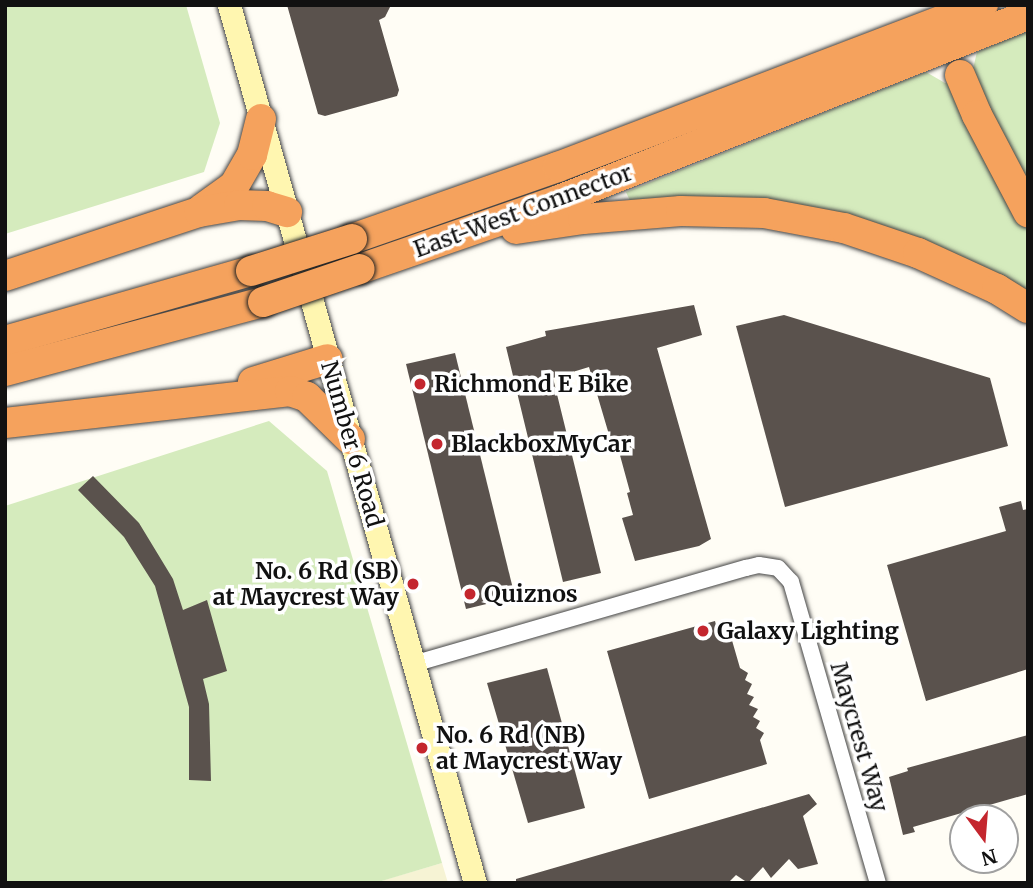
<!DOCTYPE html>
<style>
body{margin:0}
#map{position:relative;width:1033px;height:888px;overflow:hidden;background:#fffdf5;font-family:Merriweather,serif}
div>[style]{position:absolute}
.farmland>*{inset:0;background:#f6f3d4}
.green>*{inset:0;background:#d5ebbd}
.building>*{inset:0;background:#5a524d}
.roads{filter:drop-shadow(0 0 2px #444) drop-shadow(0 0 2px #444)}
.street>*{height:16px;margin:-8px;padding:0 8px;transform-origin:8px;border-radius:8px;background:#fff}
.secondary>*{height:23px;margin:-11.5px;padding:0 11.5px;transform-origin:11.5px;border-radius:11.5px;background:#fff6b0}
.highway>*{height:30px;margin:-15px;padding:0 15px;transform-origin:15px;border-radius:15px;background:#f5a25d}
.bridges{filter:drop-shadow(0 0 2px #222) drop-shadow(0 0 2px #222)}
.highway-bridge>*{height:30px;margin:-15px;padding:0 15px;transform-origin:15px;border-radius:15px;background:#f5a25d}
.dots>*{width:19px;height:19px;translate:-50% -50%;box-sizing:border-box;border:4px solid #fff;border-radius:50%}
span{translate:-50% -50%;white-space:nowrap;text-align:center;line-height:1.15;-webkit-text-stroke:7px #fff;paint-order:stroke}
.street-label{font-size:23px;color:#111}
.poi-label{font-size:23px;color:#111;font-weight:700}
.left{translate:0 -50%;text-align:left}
.right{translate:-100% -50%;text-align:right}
.frame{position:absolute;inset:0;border:7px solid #111;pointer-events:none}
.north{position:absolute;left:949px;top:804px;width:70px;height:70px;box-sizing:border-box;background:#fff;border:2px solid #a0a0a0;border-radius:50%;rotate:164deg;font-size:19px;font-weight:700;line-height:28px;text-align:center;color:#111}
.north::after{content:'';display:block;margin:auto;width:24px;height:32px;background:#c4262e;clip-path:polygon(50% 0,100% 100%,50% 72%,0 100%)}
</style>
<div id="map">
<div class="farmland">
<i style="clip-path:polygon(442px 863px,448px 883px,374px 883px)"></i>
</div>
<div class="green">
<i style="clip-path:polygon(5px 5px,186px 5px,220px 123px,204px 172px,5px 234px)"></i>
<i style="clip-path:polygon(1028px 31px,1028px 195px,972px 73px,977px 52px)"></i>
<i style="clip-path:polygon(926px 72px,945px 83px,952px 82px,1014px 209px,1028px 231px,1028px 293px,967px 260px,630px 201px,626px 192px)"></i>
<i style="clip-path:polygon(269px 421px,327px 471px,442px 863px,375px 883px,5px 883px,5px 506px)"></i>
</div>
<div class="building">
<i style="clip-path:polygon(287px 5px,391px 5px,385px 17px,379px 20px,399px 90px,397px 96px,325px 116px,318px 114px)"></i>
<i style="clip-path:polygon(694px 305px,702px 335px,657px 348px,711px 539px,699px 546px,635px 561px,622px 518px,633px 515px,627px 493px,630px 492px,615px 437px,610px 438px,589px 367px,553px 378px,601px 573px,563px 582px,506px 347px,546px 336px,545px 331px)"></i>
<i style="clip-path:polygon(784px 315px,990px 378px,1008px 446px,785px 507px,736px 326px)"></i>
<i style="clip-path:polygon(455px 353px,515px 597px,466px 609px,406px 364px)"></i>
<i style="clip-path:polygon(93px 476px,139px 523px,173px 579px,183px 610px,207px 600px,227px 671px,203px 679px,209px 704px,211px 781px,189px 780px,189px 707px,155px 586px,124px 537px,78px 490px)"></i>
<i style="clip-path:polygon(1021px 501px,1023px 510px,1028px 509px,1028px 669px,926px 701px,887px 565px,1006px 531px,999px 507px)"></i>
<i style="clip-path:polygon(715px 621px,718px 633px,729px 630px,740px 668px,748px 673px,745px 680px,752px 684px,747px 694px,754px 697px,749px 705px,758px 709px,753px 717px,760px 721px,756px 728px,764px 733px,760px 740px,767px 764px,649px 799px,607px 651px)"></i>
<i style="clip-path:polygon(547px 668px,585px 808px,528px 823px,487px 683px)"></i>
<i style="clip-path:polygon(1028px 735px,1028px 794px,913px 827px,915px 832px,903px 835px,889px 777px,908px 771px,907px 768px)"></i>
<i style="clip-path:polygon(809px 794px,817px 804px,803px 816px,818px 864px,798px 869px,789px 859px,771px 878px,763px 867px,748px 883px,736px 875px,728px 883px,516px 883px,516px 879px)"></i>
</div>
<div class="roads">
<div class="street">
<i style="left:413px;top:664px;width:347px;rotate:-16.1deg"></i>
<i style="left:746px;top:568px;width:13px;rotate:-13deg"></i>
<i style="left:759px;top:565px;width:19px;rotate:9deg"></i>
<i style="left:778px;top:568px;width:19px;rotate:47deg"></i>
<i style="left:791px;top:582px;width:313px;rotate:73.9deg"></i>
</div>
<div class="secondary">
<i style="left:229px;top:5px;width:912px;rotate:74.35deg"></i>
</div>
<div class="highway">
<i style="left:960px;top:75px;width:43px;rotate:67deg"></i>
<i style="left:977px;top:115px;width:110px;rotate:62.3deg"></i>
<i style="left:202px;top:209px;width:39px;rotate:-36deg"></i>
<i style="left:234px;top:186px;width:36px;rotate:-60deg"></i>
<i style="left:252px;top:155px;width:37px;rotate:-76deg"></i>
<i style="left:516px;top:229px;width:68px;rotate:-8.5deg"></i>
<i style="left:583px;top:219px;width:98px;rotate:-4.7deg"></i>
<i style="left:681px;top:211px;width:83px;rotate:1.4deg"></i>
<i style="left:764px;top:213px;width:81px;rotate:10.6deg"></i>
<i style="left:844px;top:228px;width:78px;rotate:18.7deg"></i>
<i style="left:918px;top:253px;width:87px;rotate:24.5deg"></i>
<i style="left:997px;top:289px;width:36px;rotate:32deg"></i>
<i style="left:352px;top:239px;width:218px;rotate:-19.3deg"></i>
<i style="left:558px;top:167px;width:455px;rotate:-20.9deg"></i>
<i style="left:360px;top:269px;width:211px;rotate:-19.1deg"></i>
<i style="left:559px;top:200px;width:504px;rotate:-21.53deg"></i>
<i style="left:5px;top:276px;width:204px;rotate:-18.3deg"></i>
<i style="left:199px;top:212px;width:41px;rotate:-9.9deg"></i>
<i style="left:239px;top:205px;width:28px;rotate:2deg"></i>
<i style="left:267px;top:206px;width:21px;rotate:17deg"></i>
<i style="left:5px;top:341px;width:256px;rotate:-15.9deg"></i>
<i style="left:5px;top:371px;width:267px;rotate:-15deg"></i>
<i style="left:253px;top:382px;width:78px;rotate:-17deg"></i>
<i style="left:5px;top:423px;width:287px;rotate:-6.4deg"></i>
<i style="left:290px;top:391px;width:18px;rotate:19deg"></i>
<i style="left:307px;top:397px;width:60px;rotate:44.3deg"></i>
</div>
</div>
<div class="bridges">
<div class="highway-bridge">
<i style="left:251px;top:271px;width:106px;rotate:-17.6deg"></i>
<i style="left:263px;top:302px;width:102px;rotate:-18.8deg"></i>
</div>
</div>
<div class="dots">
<i style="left:420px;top:384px;background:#c4262e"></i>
<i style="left:437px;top:444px;background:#c4262e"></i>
<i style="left:413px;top:584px;background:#c4262e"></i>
<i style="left:470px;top:594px;background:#c4262e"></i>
<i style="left:703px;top:631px;background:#c4262e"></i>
<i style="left:422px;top:748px;background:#c4262e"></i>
</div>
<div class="street-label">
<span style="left:523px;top:211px;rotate:-20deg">East-West Connector</span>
<span style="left:352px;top:444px;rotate:74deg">Number 6 Road</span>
<span style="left:859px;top:737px;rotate:74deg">Maycrest Way</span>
</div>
<div class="poi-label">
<span class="left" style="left:434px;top:384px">Richmond E Bike</span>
<span class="left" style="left:451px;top:444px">BlackboxMyCar</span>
<span class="right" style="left:399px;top:584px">No. 6 Rd (SB)<br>at Maycrest Way</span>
<span class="left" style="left:484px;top:594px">Quiznos</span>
<span class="left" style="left:717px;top:631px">Galaxy Lighting</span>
<span class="left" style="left:436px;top:748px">No. 6 Rd (NB)<br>at Maycrest Way</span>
</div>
<div class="frame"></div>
<div class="north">N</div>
</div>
